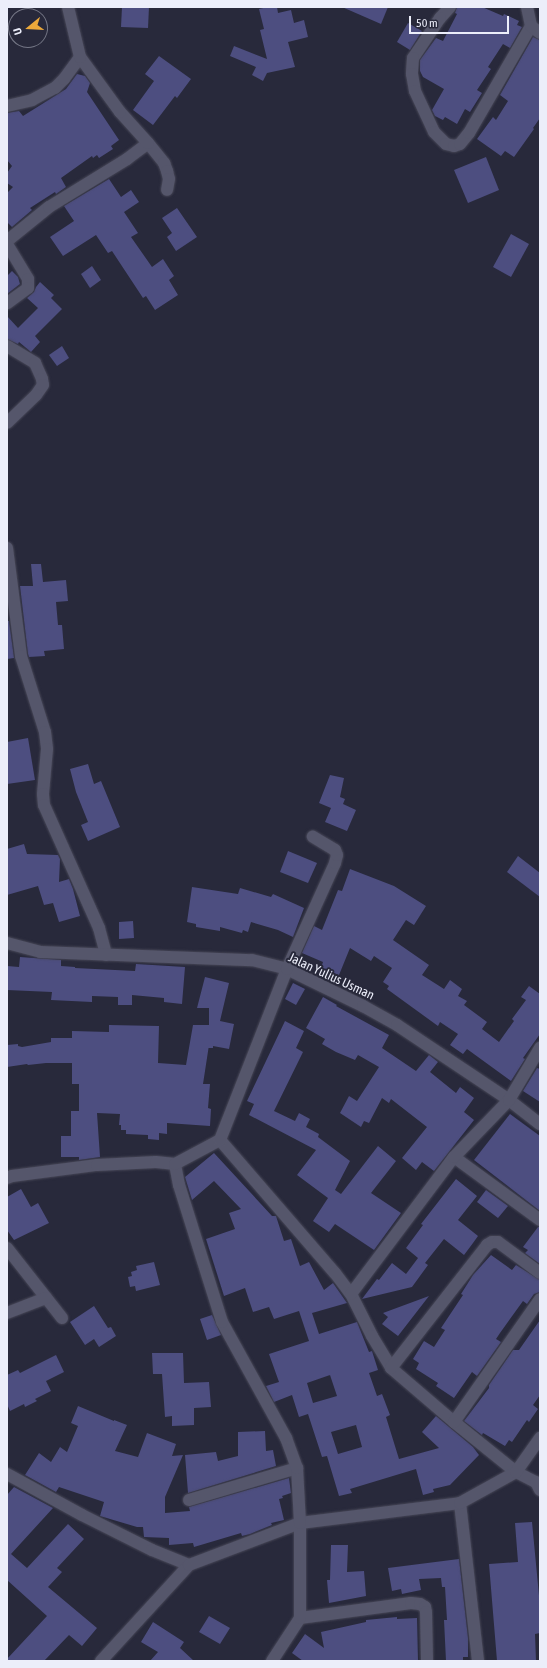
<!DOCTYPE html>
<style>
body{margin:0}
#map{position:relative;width:547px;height:1668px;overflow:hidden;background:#28293b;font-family:"Asap Condensed",sans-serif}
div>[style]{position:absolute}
.building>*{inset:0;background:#4d4e80}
.roads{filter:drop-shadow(0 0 1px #464656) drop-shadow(0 0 1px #464656)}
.minor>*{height:12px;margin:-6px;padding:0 6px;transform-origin:6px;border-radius:6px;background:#55566b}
span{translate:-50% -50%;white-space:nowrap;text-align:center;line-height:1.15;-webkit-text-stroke:4px #28293b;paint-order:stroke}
.street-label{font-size:13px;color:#eceefa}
.frame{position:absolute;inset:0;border:8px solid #eceefa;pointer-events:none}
.north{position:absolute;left:8px;top:8px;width:40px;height:40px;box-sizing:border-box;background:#28293b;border:1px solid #767887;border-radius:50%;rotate:252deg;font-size:11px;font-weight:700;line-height:16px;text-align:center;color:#eceefa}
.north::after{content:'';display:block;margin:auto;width:14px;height:18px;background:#eca93b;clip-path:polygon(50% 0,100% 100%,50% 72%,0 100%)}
.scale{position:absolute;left:409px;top:16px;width:100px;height:18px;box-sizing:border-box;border:2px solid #eceefa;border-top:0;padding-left:5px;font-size:12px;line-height:14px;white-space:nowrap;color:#eceefa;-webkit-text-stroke:3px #28293b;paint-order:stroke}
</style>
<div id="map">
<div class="building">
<i style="clip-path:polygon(122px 7px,149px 7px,148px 28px,121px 27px)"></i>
<i style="clip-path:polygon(268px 7px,277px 7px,278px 13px,291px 10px,294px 23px,304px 20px,308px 37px,288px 42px,295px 67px,267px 73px,263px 81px,252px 75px,256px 67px,230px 56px,234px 46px,267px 59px,260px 30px,264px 29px,259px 9px)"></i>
<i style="clip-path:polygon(342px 7px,388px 7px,381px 24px)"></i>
<i style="clip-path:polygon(457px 7px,482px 7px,503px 16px,504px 14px,519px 21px,517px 25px,522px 27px,510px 48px,503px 44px,488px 67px,491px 69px,477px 90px,482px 93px,470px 112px,465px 109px,457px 124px,445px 117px,443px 120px,435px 116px,432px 110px,444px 89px,423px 77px,420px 71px,420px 60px,436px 38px,443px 41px,457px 14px,455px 13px)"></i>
<i style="clip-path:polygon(408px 23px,422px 31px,410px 50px,397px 42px)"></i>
<i style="clip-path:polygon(533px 37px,540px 40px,540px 118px,533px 128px,534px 129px,514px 157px,505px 151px,501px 156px,477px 139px,493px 117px,496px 120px,508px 101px,500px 95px)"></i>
<i style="clip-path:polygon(159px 56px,191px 79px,177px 98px,175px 96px,153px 125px,133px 110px,154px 81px,145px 74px)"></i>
<i style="clip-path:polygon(77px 74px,85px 76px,90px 83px,87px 92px,119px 140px,111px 146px,113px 149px,99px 158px,97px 155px,93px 158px,92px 156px,61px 178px,66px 187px,56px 194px,55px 192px,30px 208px,32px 210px,12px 227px,7px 222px,7px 193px,13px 187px,7px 183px,7px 173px,12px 166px,7px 160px,7px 113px,19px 111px,23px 116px,66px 89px)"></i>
<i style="clip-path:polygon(486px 157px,499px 190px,468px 203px,454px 170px)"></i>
<i style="clip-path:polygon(109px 179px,121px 197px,131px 190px,139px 202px,124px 212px,138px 233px,131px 237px,152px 267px,163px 259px,174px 276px,169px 280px,178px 295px,155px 310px,146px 296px,143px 298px,112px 251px,108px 253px,96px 235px,63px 256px,50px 237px,74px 221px,64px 206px)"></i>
<i style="clip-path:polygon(177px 208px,197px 237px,176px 251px,167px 237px,172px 233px,162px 218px)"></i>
<i style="clip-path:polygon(511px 234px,529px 244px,511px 277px,493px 267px)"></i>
<i style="clip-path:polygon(92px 266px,101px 280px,90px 288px,81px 274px)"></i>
<i style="clip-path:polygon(12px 271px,18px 277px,20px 284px,7px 294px,7px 276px)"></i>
<i style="clip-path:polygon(40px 282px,54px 295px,51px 298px,62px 309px,35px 336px,40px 342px,31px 352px,19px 342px,18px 344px,7px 339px,7px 316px,18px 328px,38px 308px,27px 298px,34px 292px,36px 287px)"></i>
<i style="clip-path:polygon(62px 346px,69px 358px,57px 366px,49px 355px)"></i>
<i style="clip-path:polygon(31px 564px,41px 564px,43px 582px,66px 580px,68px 601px,56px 602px,58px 625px,62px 625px,64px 649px,44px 651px,45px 656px,29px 657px,28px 654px,20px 586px,33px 586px)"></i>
<i style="clip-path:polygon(7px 621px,9px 621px,14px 658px,7px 659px)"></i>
<i style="clip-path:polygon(28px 738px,35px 780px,7px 784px,7px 742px)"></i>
<i style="clip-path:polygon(88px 764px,94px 784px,101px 781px,120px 827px,88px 841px,81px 825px,88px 822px,76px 792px,70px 769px)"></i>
<i style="clip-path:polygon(330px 775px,344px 778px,340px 797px,345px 799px,343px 804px,356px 810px,347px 831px,325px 822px,331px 808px,319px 803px)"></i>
<i style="clip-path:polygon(24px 844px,27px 854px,58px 855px,60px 859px,59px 882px,69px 879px,73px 889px,80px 916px,59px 922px,53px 903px,44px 905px,38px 886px,7px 895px,7px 849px)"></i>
<i style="clip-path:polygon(288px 851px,317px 863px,308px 883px,280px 872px)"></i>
<i style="clip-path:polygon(518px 856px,540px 873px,540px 897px,507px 872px)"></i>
<i style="clip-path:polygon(350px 869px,394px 886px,426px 906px,414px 925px,406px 920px,393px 940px,429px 965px,422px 975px,444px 989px,450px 980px,462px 989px,458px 996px,467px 1001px,464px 1005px,487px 1022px,482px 1029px,499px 1042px,514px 1021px,512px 1019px,526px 1000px,521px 997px,529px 986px,540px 994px,540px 1034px,523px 1058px,525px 1059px,511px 1081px,467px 1049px,463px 1054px,450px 1045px,458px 1034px,440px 1022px,438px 1026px,387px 989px,389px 986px,383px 982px,392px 968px,374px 956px,371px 961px,350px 948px,339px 975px,321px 968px,323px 962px,302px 953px,314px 926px,322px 930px,338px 890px,342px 891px)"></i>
<i style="clip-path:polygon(192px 887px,238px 894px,240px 888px,271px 897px,273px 894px,304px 908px,293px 937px,278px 930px,251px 922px,248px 932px,243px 930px,242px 933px,220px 927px,220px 931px,196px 927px,196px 924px,187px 922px)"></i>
<i style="clip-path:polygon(133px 921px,134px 938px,119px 939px,119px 922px)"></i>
<i style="clip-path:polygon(20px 957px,61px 960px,61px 966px,75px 967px,75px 968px,135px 971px,136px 964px,185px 967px,182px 1004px,164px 1002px,164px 998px,132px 995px,132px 1005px,118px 1005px,118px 997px,92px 996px,92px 1002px,51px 1000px,52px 992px,7px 990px,7px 966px,19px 967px)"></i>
<i style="clip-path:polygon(205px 977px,229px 983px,220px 1021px,234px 1024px,229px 1049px,213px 1046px,213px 1048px,208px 1048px,209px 1045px,203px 1084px,210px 1084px,208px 1108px,211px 1109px,210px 1126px,167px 1123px,167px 1134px,159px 1133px,159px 1140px,148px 1139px,148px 1135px,126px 1134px,126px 1130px,121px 1130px,121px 1125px,119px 1125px,120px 1114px,97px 1113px,100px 1157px,79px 1160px,79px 1157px,61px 1157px,61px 1136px,71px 1136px,71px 1111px,79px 1111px,79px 1084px,72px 1084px,72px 1063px,46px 1063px,28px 1065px,27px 1064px,7px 1067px,7px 1045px,18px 1044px,18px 1046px,22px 1047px,51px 1042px,51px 1038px,72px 1038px,72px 1031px,109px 1032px,109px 1025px,159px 1026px,158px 1063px,186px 1065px,193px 1025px,209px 1025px,209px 1008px,197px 1008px)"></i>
<i style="clip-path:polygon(293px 983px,305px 989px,296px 1005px,285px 999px)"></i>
<i style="clip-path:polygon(323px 997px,337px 1005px,336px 1006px,389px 1035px,382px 1048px,416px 1071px,429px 1055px,438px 1062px,430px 1072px,456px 1093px,460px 1087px,474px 1098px,464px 1112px,474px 1120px,434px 1171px,422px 1162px,416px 1170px,402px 1158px,427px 1127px,391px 1099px,389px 1103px,382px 1098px,369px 1123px,364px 1121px,361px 1127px,340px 1113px,349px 1096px,357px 1101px,379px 1067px,358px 1055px,355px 1060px,336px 1052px,322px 1044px,325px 1039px,306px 1028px)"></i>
<i style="clip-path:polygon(285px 1021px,304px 1031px,296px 1048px,303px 1052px,274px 1111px,295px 1121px,299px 1113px,310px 1119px,306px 1127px,319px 1134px,318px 1137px,350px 1161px,335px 1190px,341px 1194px,378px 1146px,396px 1161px,371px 1193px,401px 1213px,374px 1250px,335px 1224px,329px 1232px,313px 1221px,328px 1198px,297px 1175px,316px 1150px,249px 1115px,254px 1104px,247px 1101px)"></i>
<i style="clip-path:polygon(537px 1068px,540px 1069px,540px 1102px,523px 1091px)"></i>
<i style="clip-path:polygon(510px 1114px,540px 1136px,540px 1211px,474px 1160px)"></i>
<i style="clip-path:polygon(evenodd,214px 1153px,272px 1216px,276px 1216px,284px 1241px,291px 1239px,300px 1266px,309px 1262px,324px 1290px,333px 1283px,347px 1303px,312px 1313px,319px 1334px,357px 1322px,369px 1352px,372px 1351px,378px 1370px,369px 1373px,377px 1396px,382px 1394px,390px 1415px,386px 1417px,399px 1459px,439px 1448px,422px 1432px,436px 1416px,473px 1447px,479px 1455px,450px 1485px,433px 1489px,434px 1492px,423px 1495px,416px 1469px,350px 1489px,352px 1493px,339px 1496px,327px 1456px,322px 1457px,308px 1414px,299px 1417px,292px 1395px,274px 1402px,266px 1386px,279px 1382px,269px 1354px,309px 1341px,299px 1311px,274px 1319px,269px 1307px,253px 1312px,245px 1288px,224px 1296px,206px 1239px,235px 1229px,229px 1213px,241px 1209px,214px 1181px,192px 1200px,185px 1177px,214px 1153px,330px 1375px,337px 1396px,313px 1403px,307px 1383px,330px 1375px,214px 1153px,356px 1425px,362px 1447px,338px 1454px,331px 1432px,356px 1425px)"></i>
<i style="clip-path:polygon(456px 1179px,477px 1196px,458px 1220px,478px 1236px,473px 1243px,464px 1255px,444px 1239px,425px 1263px,428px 1265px,412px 1287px,362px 1299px,377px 1279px,379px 1280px,392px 1263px,406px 1274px,418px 1258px,406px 1248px,423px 1225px,421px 1224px)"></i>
<i style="clip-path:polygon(21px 1189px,31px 1207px,38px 1203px,49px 1223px,14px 1240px,7px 1230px,7px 1197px)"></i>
<i style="clip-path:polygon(486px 1190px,508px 1206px,498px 1218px,477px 1202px)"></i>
<i style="clip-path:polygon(538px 1227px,540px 1227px,540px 1264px,525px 1253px,528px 1250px,523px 1247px)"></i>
<i style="clip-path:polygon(491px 1255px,512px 1270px,516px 1265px,540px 1280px,540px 1292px,534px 1294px,527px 1304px,523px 1301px,500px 1333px,496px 1339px,501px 1342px,477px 1376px,472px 1372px,454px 1398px,436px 1386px,438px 1383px,416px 1369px,419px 1363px,413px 1359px,424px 1341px,434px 1347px,445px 1330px,441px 1328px,463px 1295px,461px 1294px,473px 1275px)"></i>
<i style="clip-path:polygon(154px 1262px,160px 1285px,136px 1291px,135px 1286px,130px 1287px,128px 1277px,132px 1276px,131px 1272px,137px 1270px,136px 1266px)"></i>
<i style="clip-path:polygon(429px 1296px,398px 1336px,382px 1324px,388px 1317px,383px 1313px)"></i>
<i style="clip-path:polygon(94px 1306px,108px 1328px,111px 1327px,116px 1336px,99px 1347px,94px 1339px,85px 1345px,70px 1322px)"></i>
<i style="clip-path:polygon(212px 1315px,221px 1335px,207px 1340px,200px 1319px)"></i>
<i style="clip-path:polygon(540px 1320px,540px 1395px,533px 1405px,538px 1409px,529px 1422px,527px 1420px,512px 1442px,509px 1440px,505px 1446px,483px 1433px,482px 1435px,464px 1421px,489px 1388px,489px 1385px,513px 1350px,519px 1350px)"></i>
<i style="clip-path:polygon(152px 1353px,183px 1353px,184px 1383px,209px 1382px,211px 1407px,194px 1408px,194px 1425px,172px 1426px,172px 1416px,165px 1417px,162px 1374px,153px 1374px)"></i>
<i style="clip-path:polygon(56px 1355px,64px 1372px,46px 1381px,51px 1391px,35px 1399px,37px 1401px,25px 1407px,24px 1404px,10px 1411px,7px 1404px,7px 1375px,18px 1370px,20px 1373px)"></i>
<i style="clip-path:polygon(78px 1406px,114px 1421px,114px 1420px,127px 1425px,115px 1451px,138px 1457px,147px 1433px,176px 1444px,172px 1456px,183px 1455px,165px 1497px,165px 1513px,190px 1511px,189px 1507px,289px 1478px,291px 1493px,282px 1496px,283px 1498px,279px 1499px,284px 1520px,271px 1523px,272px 1525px,250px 1534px,242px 1536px,241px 1533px,194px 1547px,193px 1543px,169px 1545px,169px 1538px,144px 1537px,143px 1527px,137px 1527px,100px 1516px,104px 1502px,59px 1487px,56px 1492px,25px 1475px,39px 1453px,51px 1462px,60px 1447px,67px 1452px,78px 1426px,71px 1423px)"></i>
<i style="clip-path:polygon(265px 1431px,266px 1451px,273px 1450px,276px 1466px,188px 1493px,185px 1455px,216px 1452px,218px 1461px,238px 1456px,238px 1432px)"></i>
<i style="clip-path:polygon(14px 1487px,53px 1508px,11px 1554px,27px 1568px,68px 1524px,84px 1539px,57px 1568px,62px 1572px,48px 1587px,97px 1628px,82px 1646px,69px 1635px,44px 1661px,7px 1661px,7px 1659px,47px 1616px,7px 1580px,7px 1495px)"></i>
<i style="clip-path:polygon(532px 1522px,540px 1606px,540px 1633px,535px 1634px,536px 1661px,497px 1661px,489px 1564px,518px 1562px,515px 1523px)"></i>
<i style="clip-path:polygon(331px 1545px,348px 1545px,347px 1572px,364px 1571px,366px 1596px,329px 1603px,327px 1580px,330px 1580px)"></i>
<i style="clip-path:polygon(459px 1559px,468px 1638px,468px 1657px,463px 1657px,463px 1661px,446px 1661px,444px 1620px,447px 1620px,445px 1587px,442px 1587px,441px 1578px,419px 1579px,421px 1590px,402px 1594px,401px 1589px,392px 1591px,388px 1568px)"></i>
<i style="clip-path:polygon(209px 1616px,230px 1628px,220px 1644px,199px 1632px)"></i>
<i style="clip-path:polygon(397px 1617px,397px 1619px,417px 1618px,418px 1661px,303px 1661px,292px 1653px,305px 1634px,324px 1648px,321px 1632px,366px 1622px,366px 1620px)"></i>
<i style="clip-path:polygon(153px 1622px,184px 1642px,180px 1648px,194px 1661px,150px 1661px,158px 1652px,141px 1642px)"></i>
</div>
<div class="roads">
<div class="minor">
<i style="left:450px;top:7px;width:15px;rotate:132deg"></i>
<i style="left:440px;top:18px;width:48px;rotate:124deg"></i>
<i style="left:413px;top:58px;width:16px;rotate:94deg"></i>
<i style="left:412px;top:74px;width:17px;rotate:80deg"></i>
<i style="left:415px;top:91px;width:45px;rotate:65.1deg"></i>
<i style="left:434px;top:132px;width:17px;rotate:45deg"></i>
<i style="left:446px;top:144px;width:8px;rotate:14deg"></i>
<i style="left:454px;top:146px;width:6px;rotate:-18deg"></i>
<i style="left:460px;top:144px;width:14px;rotate:-51deg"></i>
<i style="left:469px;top:133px;width:124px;rotate:-59.9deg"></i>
<i style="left:527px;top:7px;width:19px;rotate:78deg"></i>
<i style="left:531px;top:26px;width:11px;rotate:38deg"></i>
<i style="left:7px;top:106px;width:26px;rotate:-13deg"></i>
<i style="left:32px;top:100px;width:26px;rotate:-28deg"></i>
<i style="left:55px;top:88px;width:13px;rotate:-45deg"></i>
<i style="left:64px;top:79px;width:27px;rotate:-54deg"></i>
<i style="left:148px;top:143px;width:26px;rotate:51deg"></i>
<i style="left:164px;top:163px;width:9px;rotate:69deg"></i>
<i style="left:167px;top:171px;width:8px;rotate:76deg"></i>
<i style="left:169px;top:179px;width:11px;rotate:100deg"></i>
<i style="left:7px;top:241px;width:54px;rotate:-39deg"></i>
<i style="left:49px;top:207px;width:92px;rotate:-31.6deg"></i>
<i style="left:127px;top:159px;width:26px;rotate:-37deg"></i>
<i style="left:148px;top:143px;width:42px;rotate:-132.1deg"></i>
<i style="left:120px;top:112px;width:68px;rotate:-126deg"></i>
<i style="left:80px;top:57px;width:51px;rotate:-103.5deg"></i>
<i style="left:7px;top:244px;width:41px;rotate:59deg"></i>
<i style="left:28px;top:279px;width:9px;rotate:90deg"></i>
<i style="left:28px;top:288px;width:26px;rotate:144deg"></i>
<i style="left:7px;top:346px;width:33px;rotate:31deg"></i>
<i style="left:35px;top:363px;width:17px;rotate:66deg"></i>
<i style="left:42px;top:379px;width:6px;rotate:81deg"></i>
<i style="left:43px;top:385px;width:12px;rotate:125deg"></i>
<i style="left:36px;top:395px;width:40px;rotate:136deg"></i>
<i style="left:7px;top:548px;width:109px;rotate:82.6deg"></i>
<i style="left:21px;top:656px;width:80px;rotate:72.5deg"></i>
<i style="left:45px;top:732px;width:17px;rotate:83deg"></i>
<i style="left:47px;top:749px;width:45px;rotate:95.1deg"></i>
<i style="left:43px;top:794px;width:11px;rotate:85deg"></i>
<i style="left:44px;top:805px;width:135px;rotate:65.9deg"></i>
<i style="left:99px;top:928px;width:28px;rotate:75deg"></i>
<i style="left:7px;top:943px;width:34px;rotate:15deg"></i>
<i style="left:40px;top:952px;width:212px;rotate:2.2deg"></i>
<i style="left:252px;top:960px;width:36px;rotate:14deg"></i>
<i style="left:287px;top:969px;width:85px;rotate:26deg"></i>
<i style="left:363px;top:1006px;width:39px;rotate:29deg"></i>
<i style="left:397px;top:1025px;width:135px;rotate:33.8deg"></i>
<i style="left:509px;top:1100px;width:39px;rotate:38deg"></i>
<i style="left:220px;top:1140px;width:176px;rotate:49.2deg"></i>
<i style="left:335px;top:1273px;width:26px;rotate:53deg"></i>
<i style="left:351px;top:1294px;width:47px;rotate:63.4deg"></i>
<i style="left:372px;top:1336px;width:37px;rotate:59deg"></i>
<i style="left:391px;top:1368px;width:83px;rotate:40.6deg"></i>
<i style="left:454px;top:1422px;width:80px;rotate:38.9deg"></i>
<i style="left:516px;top:1472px;width:22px;rotate:27deg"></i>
<i style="left:536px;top:1482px;width:9px;rotate:63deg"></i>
<i style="left:454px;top:1157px;width:107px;rotate:36.2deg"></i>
<i style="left:7px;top:1178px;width:5px;rotate:-22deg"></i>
<i style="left:12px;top:1176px;width:86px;rotate:-7.4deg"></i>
<i style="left:97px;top:1165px;width:59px;rotate:-2.9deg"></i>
<i style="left:156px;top:1162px;width:19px;rotate:6deg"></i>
<i style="left:7px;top:1248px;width:89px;rotate:51.8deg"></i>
<i style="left:351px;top:1294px;width:171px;rotate:-53.1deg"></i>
<i style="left:454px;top:1157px;width:79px;rotate:-46deg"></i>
<i style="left:509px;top:1100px;width:61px;rotate:-59.2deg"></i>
<i style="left:7px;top:1313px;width:42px;rotate:-21deg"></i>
<i style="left:391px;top:1368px;width:156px;rotate:-52deg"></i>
<i style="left:487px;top:1245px;width:6px;rotate:-31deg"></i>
<i style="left:492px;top:1242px;width:6px"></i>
<i style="left:498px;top:1242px;width:52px;rotate:36.4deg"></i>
<i style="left:454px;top:1422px;width:150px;rotate:-55deg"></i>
<i style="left:7px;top:1474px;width:85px;rotate:28.7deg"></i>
<i style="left:82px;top:1515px;width:78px;rotate:26.6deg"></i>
<i style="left:152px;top:1550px;width:40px;rotate:22deg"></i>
<i style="left:189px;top:1500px;width:113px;rotate:-16.5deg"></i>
<i style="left:460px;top:1503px;width:159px;rotate:83.5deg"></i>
<i style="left:300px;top:1618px;width:112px;rotate:-7.7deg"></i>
<i style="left:411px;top:1603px;width:9px;rotate:6deg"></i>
<i style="left:420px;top:1604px;width:6px;rotate:31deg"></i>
<i style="left:425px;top:1607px;width:5px;rotate:79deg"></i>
<i style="left:426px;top:1612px;width:49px;rotate:88.8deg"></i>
<i style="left:101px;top:1661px;width:130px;rotate:-47.5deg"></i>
<i style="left:189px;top:1565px;width:119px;rotate:-20.7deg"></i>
<i style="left:300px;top:1523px;width:161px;rotate:-7.1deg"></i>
<i style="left:460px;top:1503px;width:64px;rotate:-29deg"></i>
<i style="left:516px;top:1472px;width:42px;rotate:-54.8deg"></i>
<i style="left:272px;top:1661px;width:51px;rotate:-56.9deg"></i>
<i style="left:300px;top:1618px;width:95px;rotate:-90deg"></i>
<i style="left:300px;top:1523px;width:55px;rotate:-93.1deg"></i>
<i style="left:297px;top:1468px;width:32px;rotate:-110deg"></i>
<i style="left:286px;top:1438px;width:132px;rotate:-118.9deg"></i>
<i style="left:222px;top:1322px;width:144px;rotate:-107.4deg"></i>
<i style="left:179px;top:1185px;width:21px;rotate:-101deg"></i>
<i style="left:175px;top:1164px;width:51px;rotate:-28.1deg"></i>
<i style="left:220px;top:1140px;width:184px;rotate:-68.6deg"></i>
<i style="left:287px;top:969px;width:116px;rotate:-65.6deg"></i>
<i style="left:335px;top:863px;width:8px;rotate:-76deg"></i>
<i style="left:337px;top:855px;width:5px;rotate:-112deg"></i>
<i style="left:335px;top:850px;width:26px;rotate:-149deg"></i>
</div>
</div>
<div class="street-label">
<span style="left:331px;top:977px;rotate:25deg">Jalan Yulius Usman</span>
</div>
<div class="frame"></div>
<div class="north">U</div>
<div class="scale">50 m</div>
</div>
